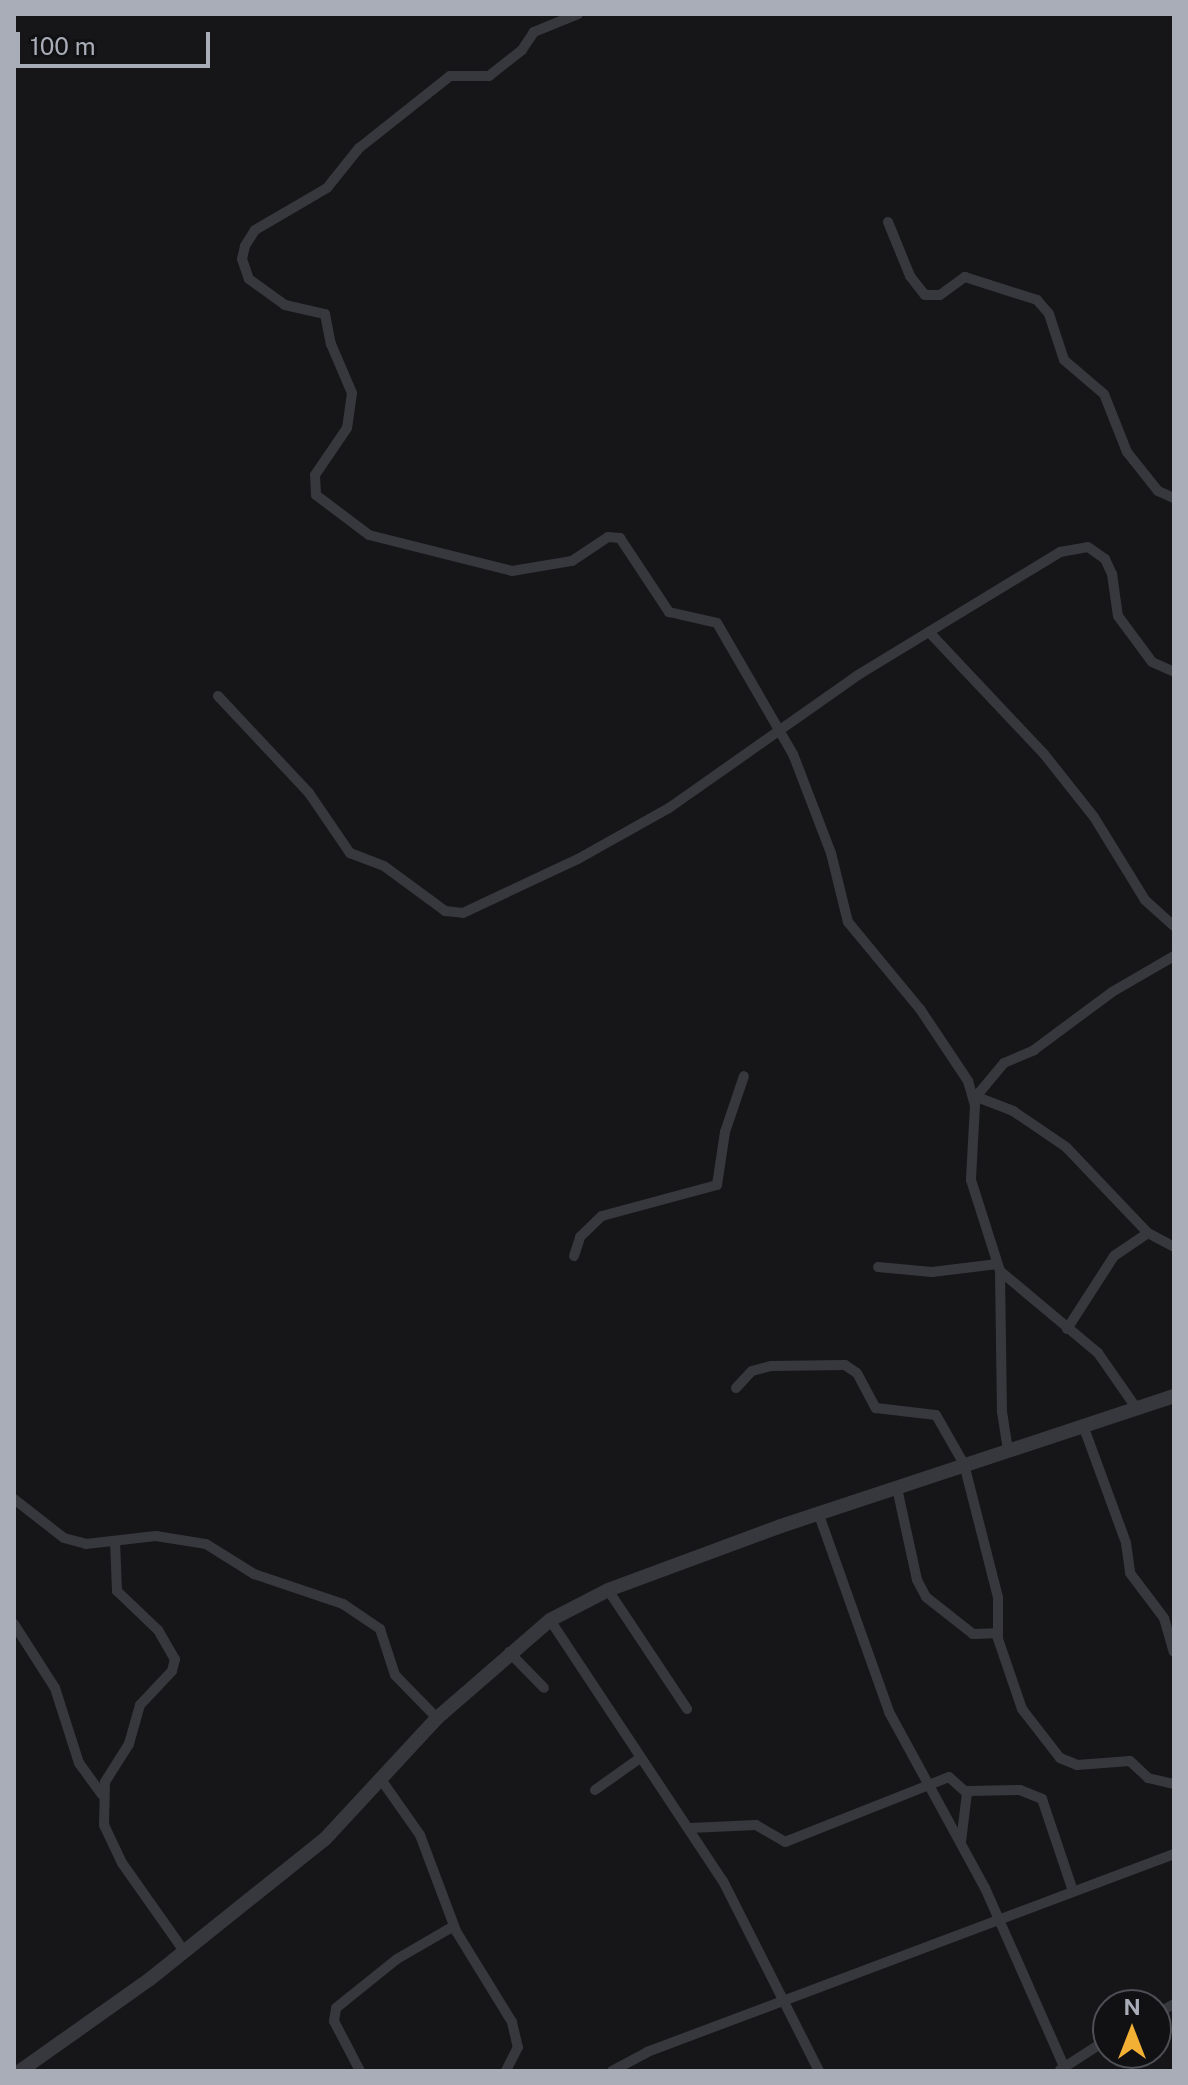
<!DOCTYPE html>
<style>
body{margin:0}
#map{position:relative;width:1188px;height:2085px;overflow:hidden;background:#161618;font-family:"Public Sans",sans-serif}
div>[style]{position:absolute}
.minor>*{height:10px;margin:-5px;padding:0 5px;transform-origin:5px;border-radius:5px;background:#37383d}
.tertiary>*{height:14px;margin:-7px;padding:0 7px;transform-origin:7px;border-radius:7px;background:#37383d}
span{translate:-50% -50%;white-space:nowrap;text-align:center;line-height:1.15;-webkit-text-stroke:7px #111113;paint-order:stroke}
.frame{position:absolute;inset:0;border:16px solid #a8adb8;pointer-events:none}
.north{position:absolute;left:1092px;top:1989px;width:80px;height:80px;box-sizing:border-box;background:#111113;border:2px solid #4d4f55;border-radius:50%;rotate:0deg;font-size:22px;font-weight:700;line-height:32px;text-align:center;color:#a8adb8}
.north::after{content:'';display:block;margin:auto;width:28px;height:36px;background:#f2b134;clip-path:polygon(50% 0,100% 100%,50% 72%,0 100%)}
.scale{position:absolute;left:16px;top:32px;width:194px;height:36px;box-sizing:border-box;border:4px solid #a8adb8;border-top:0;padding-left:10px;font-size:24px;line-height:28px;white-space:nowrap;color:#a8adb8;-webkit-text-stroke:6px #111113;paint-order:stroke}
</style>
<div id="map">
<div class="minor">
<i style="left:578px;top:14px;width:48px;rotate:157.8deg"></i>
<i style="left:534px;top:32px;width:22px;rotate:124deg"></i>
<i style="left:522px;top:50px;width:42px;rotate:141.8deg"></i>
<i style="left:489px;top:76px;width:39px;rotate:180deg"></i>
<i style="left:450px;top:76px;width:116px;rotate:141.6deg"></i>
<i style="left:359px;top:148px;width:51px;rotate:128.7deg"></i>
<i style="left:327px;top:188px;width:83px;rotate:149.7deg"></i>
<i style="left:255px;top:230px;width:19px;rotate:122deg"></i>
<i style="left:245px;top:246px;width:13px;rotate:103deg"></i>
<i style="left:242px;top:259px;width:21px;rotate:71deg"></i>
<i style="left:249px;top:279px;width:44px;rotate:35.8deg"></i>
<i style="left:285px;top:305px;width:41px;rotate:12.7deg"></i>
<i style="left:325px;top:314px;width:31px;rotate:79deg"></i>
<i style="left:331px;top:344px;width:53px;rotate:66.8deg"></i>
<i style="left:352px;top:393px;width:35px;rotate:98deg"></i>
<i style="left:347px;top:428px;width:57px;rotate:124.2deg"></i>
<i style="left:315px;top:475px;width:20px;rotate:87deg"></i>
<i style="left:316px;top:495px;width:66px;rotate:37deg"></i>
<i style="left:369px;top:535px;width:147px;rotate:14.1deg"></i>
<i style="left:512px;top:571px;width:61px;rotate:-9.5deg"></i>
<i style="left:572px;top:561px;width:43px;rotate:-33.7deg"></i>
<i style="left:608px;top:537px;width:12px;rotate:5deg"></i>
<i style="left:620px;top:538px;width:89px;rotate:56.5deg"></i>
<i style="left:669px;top:612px;width:49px;rotate:12.9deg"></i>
<i style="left:717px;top:623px;width:151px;rotate:59.9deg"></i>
<i style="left:793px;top:754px;width:106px;rotate:69deg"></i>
<i style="left:831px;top:853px;width:71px;rotate:76.2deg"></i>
<i style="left:848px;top:922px;width:113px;rotate:50.4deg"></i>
<i style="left:920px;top:1009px;width:87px;rotate:56.3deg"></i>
<i style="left:968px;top:1081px;width:25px;rotate:74deg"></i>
<i style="left:975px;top:1105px;width:75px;rotate:93.1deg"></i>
<i style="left:971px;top:1180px;width:96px;rotate:72.3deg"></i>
<i style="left:1000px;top:1271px;width:128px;rotate:39.9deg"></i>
<i style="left:1098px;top:1353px;width:68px;rotate:55.1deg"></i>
<i style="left:888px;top:222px;width:58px;rotate:67.8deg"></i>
<i style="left:910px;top:276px;width:24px;rotate:52deg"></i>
<i style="left:925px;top:295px;width:15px"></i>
<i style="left:940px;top:295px;width:31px;rotate:-36deg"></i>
<i style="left:965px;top:277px;width:76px;rotate:17.7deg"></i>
<i style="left:1037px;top:300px;width:18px;rotate:49deg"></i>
<i style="left:1049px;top:314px;width:48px;rotate:71.9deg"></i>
<i style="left:1064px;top:360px;width:52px;rotate:40.4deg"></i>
<i style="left:1104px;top:394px;width:62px;rotate:68.4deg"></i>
<i style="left:1127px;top:452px;width:50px;rotate:51.5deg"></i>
<i style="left:1158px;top:491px;width:17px;rotate:24deg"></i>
<i style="left:929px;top:632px;width:168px;rotate:46.7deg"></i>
<i style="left:1044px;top:754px;width:80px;rotate:51.6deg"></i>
<i style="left:1094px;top:817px;width:97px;rotate:58.4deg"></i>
<i style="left:1145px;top:900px;width:39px;rotate:42deg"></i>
<i style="left:218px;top:696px;width:133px;rotate:46.8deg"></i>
<i style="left:309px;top:793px;width:73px;rotate:55.7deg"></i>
<i style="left:350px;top:853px;width:36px;rotate:21deg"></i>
<i style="left:384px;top:866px;width:76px;rotate:36.4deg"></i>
<i style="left:445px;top:911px;width:18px;rotate:6deg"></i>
<i style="left:463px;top:913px;width:127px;rotate:-25.2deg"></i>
<i style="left:578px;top:859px;width:104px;rotate:-29.3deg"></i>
<i style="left:669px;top:808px;width:231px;rotate:-35.1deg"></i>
<i style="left:858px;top:675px;width:237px;rotate:-31.3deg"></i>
<i style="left:1060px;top:552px;width:28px;rotate:-10deg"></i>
<i style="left:1088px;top:547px;width:21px;rotate:35deg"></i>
<i style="left:1105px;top:559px;width:17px;rotate:65deg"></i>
<i style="left:1112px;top:574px;width:42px;rotate:81.9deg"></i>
<i style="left:1118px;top:616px;width:57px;rotate:53.5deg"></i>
<i style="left:1152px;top:662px;width:24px;rotate:24deg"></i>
<i style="left:977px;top:1097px;width:39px;rotate:21deg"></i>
<i style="left:1013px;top:1111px;width:64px;rotate:34.2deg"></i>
<i style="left:1066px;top:1147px;width:119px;rotate:46.4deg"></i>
<i style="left:1148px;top:1233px;width:30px;rotate:28deg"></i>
<i style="left:974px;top:1099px;width:47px;rotate:-50.2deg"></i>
<i style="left:1004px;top:1063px;width:33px;rotate:-23deg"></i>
<i style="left:1034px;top:1050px;width:97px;rotate:-36.6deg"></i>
<i style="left:1112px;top:992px;width:72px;rotate:-30.1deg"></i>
<i style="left:574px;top:1256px;width:20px;rotate:-72deg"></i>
<i style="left:580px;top:1237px;width:30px;rotate:-44deg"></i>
<i style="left:602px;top:1216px;width:119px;rotate:-15.1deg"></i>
<i style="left:717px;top:1185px;width:54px;rotate:-81.4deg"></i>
<i style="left:725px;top:1132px;width:59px;rotate:-71.3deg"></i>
<i style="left:878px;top:1267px;width:54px;rotate:5.3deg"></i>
<i style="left:932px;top:1272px;width:66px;rotate:-6.9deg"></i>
<i style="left:1000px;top:1271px;width:141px;rotate:89.2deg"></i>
<i style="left:1002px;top:1412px;width:37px;rotate:81deg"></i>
<i style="left:1067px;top:1329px;width:87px;rotate:-57.2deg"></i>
<i style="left:1114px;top:1256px;width:41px;rotate:-34.1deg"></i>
<i style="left:736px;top:1388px;width:23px;rotate:-47deg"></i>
<i style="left:752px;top:1371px;width:20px;rotate:-15deg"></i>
<i style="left:771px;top:1366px;width:74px;rotate:-0.8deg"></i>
<i style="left:845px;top:1365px;width:14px;rotate:34deg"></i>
<i style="left:857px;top:1373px;width:40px;rotate:62deg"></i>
<i style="left:876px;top:1408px;width:60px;rotate:6.7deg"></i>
<i style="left:936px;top:1415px;width:56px;rotate:60.3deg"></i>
<i style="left:964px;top:1464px;width:137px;rotate:75.7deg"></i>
<i style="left:998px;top:1597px;width:41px;rotate:90deg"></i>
<i style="left:1084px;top:1428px;width:122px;rotate:69.9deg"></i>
<i style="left:1126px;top:1543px;width:30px;rotate:82deg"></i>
<i style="left:1130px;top:1573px;width:56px;rotate:52.9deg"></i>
<i style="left:1164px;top:1618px;width:35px;rotate:74deg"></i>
<i style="left:897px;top:1488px;width:94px;rotate:77.7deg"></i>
<i style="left:917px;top:1580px;width:19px;rotate:62deg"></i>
<i style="left:926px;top:1597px;width:60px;rotate:38.2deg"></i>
<i style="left:973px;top:1634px;width:23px;rotate:-2deg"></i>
<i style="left:996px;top:1633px;width:80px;rotate:71.1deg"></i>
<i style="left:1022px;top:1709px;width:62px;rotate:52.2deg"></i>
<i style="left:1060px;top:1758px;width:18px;rotate:22deg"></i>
<i style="left:1077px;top:1765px;width:53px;rotate:-4.3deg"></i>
<i style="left:1130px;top:1761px;width:25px;rotate:43deg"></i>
<i style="left:1148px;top:1778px;width:27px;rotate:13deg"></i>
<i style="left:14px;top:1499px;width:63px;rotate:38deg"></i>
<i style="left:64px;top:1538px;width:23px;rotate:15deg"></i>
<i style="left:86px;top:1544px;width:70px;rotate:-6.5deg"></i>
<i style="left:156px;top:1536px;width:51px;rotate:9.1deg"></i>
<i style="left:206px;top:1544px;width:57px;rotate:32deg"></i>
<i style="left:254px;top:1574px;width:94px;rotate:18.6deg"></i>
<i style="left:343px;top:1604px;width:45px;rotate:34deg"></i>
<i style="left:380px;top:1629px;width:48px;rotate:71.9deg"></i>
<i style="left:395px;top:1675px;width:60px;rotate:45.7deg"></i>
<i style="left:819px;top:1515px;width:209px;rotate:70.4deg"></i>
<i style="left:889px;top:1712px;width:200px;rotate:61.4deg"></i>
<i style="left:985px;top:1888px;width:200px;rotate:66.1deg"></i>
<i style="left:115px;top:1541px;width:50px;rotate:87.7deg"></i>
<i style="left:117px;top:1591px;width:57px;rotate:43.6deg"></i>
<i style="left:158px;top:1630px;width:34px;rotate:60deg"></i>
<i style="left:175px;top:1659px;width:12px;rotate:104deg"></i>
<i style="left:172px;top:1671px;width:47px;rotate:133.3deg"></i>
<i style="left:140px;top:1705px;width:41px;rotate:105.8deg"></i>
<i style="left:129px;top:1744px;width:45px;rotate:122.3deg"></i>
<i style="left:105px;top:1782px;width:43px;rotate:91.3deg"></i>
<i style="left:104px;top:1825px;width:42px;rotate:64.7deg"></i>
<i style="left:122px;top:1863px;width:108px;rotate:54.8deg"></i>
<i style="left:608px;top:1590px;width:143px;rotate:56.4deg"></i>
<i style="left:550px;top:1620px;width:313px;rotate:56.5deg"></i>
<i style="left:723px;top:1881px;width:213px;rotate:63.2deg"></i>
<i style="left:14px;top:1624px;width:76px;rotate:57.4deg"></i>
<i style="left:55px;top:1688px;width:79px;rotate:72.3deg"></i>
<i style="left:79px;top:1763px;width:39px;rotate:54deg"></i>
<i style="left:509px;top:1652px;width:50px;rotate:45.8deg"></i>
<i style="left:382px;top:1781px;width:66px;rotate:54.9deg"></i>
<i style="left:420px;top:1835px;width:103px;rotate:69.4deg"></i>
<i style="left:456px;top:1931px;width:107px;rotate:58.4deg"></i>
<i style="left:512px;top:2022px;width:26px;rotate:77deg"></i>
<i style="left:518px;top:2047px;width:27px;rotate:117deg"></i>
<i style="left:595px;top:1790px;width:55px;rotate:-35.4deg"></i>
<i style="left:966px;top:1791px;width:54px;rotate:-1.1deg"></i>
<i style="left:1020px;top:1790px;width:24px;rotate:22deg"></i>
<i style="left:1042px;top:1799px;width:97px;rotate:71.4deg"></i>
<i style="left:690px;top:1828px;width:66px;rotate:-2.6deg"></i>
<i style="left:756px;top:1825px;width:34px;rotate:30deg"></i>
<i style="left:785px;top:1842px;width:176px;rotate:-21.6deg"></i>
<i style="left:949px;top:1777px;width:24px;rotate:42deg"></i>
<i style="left:967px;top:1793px;width:49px;rotate:97deg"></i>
<i style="left:1156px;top:2014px;width:21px;rotate:-29deg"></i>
<i style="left:1060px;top:2070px;width:57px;rotate:-32.9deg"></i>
<i style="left:360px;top:2071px;width:56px;rotate:-117.5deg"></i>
<i style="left:334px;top:2021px;width:13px;rotate:-81deg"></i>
<i style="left:336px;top:2008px;width:78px;rotate:-38.8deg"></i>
<i style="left:397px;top:1959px;width:66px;rotate:-30.1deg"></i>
<i style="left:612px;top:2071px;width:40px;rotate:-28deg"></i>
<i style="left:647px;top:2052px;width:563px;rotate:-20.59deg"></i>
</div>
<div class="tertiary">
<i style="left:20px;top:2071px;width:159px;rotate:-35.3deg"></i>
<i style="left:150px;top:1979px;width:224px;rotate:-38.7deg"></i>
<i style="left:325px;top:1839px;width:165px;rotate:-47.2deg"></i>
<i style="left:437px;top:1718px;width:150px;rotate:-40.9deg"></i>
<i style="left:550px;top:1620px;width:65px;rotate:-27.3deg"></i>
<i style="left:608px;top:1590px;width:184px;rotate:-20.3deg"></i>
<i style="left:781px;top:1526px;width:414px;rotate:-18.3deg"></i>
</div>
<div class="frame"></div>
<div class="north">N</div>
<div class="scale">100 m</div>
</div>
